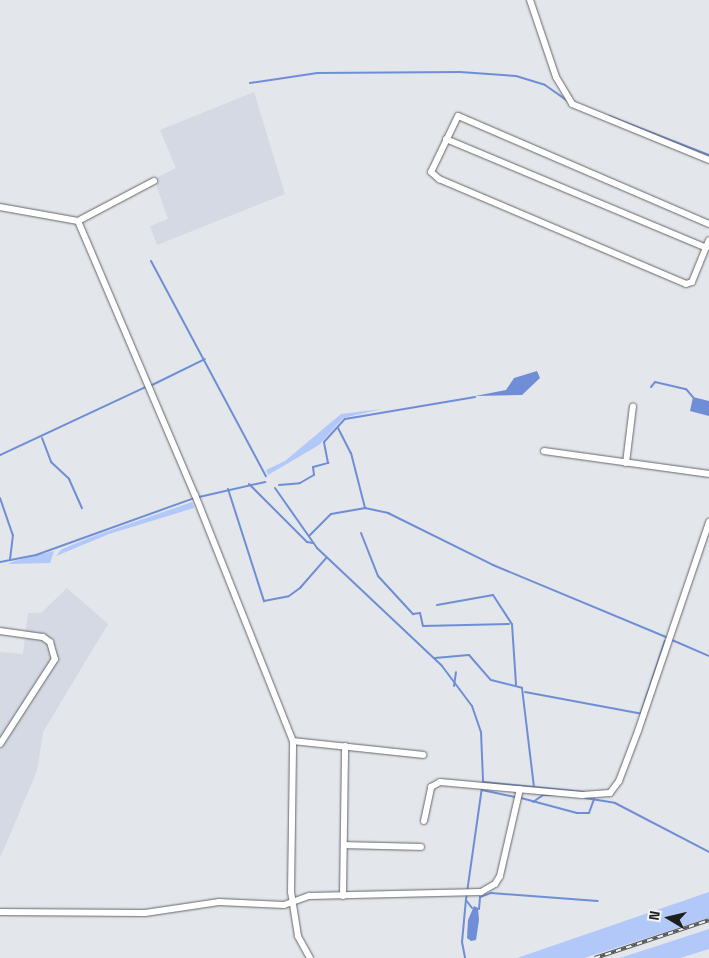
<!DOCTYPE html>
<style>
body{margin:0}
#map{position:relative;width:709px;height:958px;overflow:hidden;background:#e3e6ea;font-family:"Space Grotesk",sans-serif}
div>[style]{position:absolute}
.built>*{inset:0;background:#d4d9e4}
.green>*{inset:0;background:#b2c8f8}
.water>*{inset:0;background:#6f8ed5}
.stream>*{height:2px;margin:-1px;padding:0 1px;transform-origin:1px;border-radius:1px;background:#6f8ed5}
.roads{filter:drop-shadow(0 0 1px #646669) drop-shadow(0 0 1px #646669)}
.street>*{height:6px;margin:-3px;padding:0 3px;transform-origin:3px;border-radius:3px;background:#fff}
.rail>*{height:4px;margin-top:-2px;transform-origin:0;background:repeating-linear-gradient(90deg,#f1f3f7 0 5.5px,#555759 0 11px);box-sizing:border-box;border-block:1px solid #555759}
span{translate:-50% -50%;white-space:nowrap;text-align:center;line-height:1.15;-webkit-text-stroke:4px #f1f3f7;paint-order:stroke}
.north{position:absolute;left:644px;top:893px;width:50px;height:50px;-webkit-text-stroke:4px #f1f3f7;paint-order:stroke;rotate:279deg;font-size:14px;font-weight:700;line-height:20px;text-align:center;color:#1c1d1e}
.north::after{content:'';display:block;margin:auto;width:18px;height:22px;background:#1c1d1e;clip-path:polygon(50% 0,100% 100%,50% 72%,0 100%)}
</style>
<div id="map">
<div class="built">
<i style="clip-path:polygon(254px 92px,285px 194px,157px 245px,150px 226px,168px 219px,154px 179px,176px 168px,160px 130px)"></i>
<i style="clip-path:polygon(67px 588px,108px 624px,43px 732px,37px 771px,0 858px,0 652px,23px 654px,28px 613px,41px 613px)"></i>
</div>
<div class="green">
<i style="clip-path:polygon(382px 409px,343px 418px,319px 445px,268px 475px,266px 470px,285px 461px,341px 414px)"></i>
<i style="clip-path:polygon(192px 502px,194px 508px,109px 534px,56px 556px,62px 549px,94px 536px)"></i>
<i style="clip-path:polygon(54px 551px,50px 563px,8px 564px,14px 561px)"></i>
<i style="clip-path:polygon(709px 892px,709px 918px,584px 958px,517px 958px)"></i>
<i style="clip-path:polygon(709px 929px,709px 949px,680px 958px,620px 958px)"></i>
</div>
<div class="water">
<i style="clip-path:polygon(537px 371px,540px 378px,522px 395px,475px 396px,506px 390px,514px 378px)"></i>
<i style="clip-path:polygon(693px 397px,709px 401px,709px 416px,690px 411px)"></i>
<i style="clip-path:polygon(474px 906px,478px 908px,479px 920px,476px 940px,471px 941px,467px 938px,468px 920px)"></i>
</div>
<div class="stream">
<i style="left:250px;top:83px;width:68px;rotate:-8.5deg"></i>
<i style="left:317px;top:73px;width:143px;rotate:-0.4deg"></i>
<i style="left:460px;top:72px;width:56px;rotate:4.1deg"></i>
<i style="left:516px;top:76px;width:30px;rotate:17deg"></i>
<i style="left:545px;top:85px;width:28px;rotate:35deg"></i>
<i style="left:609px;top:116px;width:107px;rotate:21.3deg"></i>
<i style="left:151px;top:261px;width:244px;rotate:61.9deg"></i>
<i style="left:150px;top:386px;width:61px;rotate:-26.1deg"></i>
<i style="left:651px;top:387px;width:6px;rotate:-51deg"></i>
<i style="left:655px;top:382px;width:32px;rotate:13deg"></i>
<i style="left:686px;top:389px;width:11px;rotate:49deg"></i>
<i style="left:338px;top:428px;width:28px;rotate:63deg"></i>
<i style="left:351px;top:453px;width:57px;rotate:75.7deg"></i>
<i style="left:365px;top:508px;width:24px;rotate:12deg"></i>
<i style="left:388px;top:513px;width:117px;rotate:26.3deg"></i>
<i style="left:493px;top:565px;width:190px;rotate:22.6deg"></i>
<i style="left:42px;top:438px;width:26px;rotate:69deg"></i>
<i style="left:51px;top:462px;width:25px;rotate:43deg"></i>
<i style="left:69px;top:479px;width:32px;rotate:66deg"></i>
<i style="left:0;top:455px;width:161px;rotate:-25deg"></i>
<i style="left:249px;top:484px;width:82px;rotate:45deg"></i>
<i style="left:307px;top:542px;width:6px;rotate:9deg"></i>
<i style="left:279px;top:485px;width:21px;rotate:-5deg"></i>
<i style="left:300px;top:483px;width:16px;rotate:-30deg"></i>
<i style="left:314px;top:475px;width:8px;rotate:-97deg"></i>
<i style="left:313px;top:467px;width:16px;rotate:-15deg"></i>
<i style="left:328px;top:463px;width:21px;rotate:-101deg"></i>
<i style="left:324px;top:442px;width:31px;rotate:-48deg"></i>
<i style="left:345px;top:419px;width:132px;rotate:-9.6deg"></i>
<i style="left:275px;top:488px;width:73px;rotate:55deg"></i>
<i style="left:317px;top:548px;width:172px;rotate:43.3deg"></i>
<i style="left:442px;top:666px;width:50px;rotate:53.1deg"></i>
<i style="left:472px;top:706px;width:28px;rotate:71deg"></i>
<i style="left:481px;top:732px;width:48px;rotate:87.6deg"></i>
<i style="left:483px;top:780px;width:120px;rotate:98.1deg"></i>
<i style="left:466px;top:899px;width:43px;rotate:95.3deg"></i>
<i style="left:462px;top:942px;width:16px;rotate:79deg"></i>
<i style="left:228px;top:489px;width:118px;rotate:72.2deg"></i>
<i style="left:264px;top:601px;width:25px;rotate:-11deg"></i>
<i style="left:289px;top:596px;width:14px;rotate:-36deg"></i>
<i style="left:300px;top:588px;width:40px;rotate:-49deg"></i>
<i style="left:199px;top:497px;width:68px;rotate:-12.8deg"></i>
<i style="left:0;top:498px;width:39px;rotate:71deg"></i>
<i style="left:13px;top:535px;width:25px;rotate:97deg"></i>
<i style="left:361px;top:533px;width:46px;rotate:68.4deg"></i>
<i style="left:378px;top:576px;width:52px;rotate:47.4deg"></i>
<i style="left:413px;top:614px;width:7px;rotate:-8deg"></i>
<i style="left:420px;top:613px;width:13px;rotate:77deg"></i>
<i style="left:423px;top:626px;width:86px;rotate:-1.3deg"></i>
<i style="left:309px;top:536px;width:31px;rotate:-45deg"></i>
<i style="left:331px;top:514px;width:35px;rotate:-10deg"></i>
<i style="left:0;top:562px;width:37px;rotate:-11deg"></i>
<i style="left:36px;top:555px;width:168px;rotate:-19.8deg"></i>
<i style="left:437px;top:605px;width:57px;rotate:-10.1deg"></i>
<i style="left:493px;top:595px;width:35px;rotate:57deg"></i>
<i style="left:512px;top:624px;width:61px;rotate:86.2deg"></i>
<i style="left:672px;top:640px;width:40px;rotate:23.4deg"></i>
<i style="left:435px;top:658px;width:34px;rotate:-5deg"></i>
<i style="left:469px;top:655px;width:33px;rotate:49deg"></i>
<i style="left:491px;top:680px;width:32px;rotate:14deg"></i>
<i style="left:522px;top:688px;width:100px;rotate:83.1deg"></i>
<i style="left:454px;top:686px;width:14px;rotate:-82deg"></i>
<i style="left:525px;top:692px;width:120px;rotate:10.6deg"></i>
<i style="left:645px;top:701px;width:9px;rotate:-72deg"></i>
<i style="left:641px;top:713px;width:76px;rotate:-71.6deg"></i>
<i style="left:483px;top:782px;width:102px;rotate:5.6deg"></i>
<i style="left:482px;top:790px;width:35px;rotate:12deg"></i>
<i style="left:521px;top:798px;width:58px;rotate:15deg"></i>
<i style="left:577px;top:813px;width:12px"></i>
<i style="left:589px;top:813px;width:15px;rotate:-70deg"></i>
<i style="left:585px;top:798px;width:30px;rotate:9deg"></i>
<i style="left:615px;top:803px;width:106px;rotate:27.5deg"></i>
<i style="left:533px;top:802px;width:12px;rotate:-35deg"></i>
<i style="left:543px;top:795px;width:10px"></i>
<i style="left:466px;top:900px;width:10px;rotate:53deg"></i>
<i style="left:479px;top:909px;width:12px;rotate:-85deg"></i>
<i style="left:480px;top:897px;width:12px;rotate:-20deg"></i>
<i style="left:491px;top:893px;width:107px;rotate:4.3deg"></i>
</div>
<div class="roads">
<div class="street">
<i style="left:530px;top:0;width:81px;rotate:71.3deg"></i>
<i style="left:556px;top:77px;width:31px;rotate:59deg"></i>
<i style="left:572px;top:104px;width:148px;rotate:22.2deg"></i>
<i style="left:446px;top:139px;width:282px;rotate:22.7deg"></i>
<i style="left:0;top:207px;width:79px;rotate:10.2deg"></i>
<i style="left:78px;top:221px;width:298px;rotate:66.9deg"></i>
<i style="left:195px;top:495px;width:265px;rotate:68.3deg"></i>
<i style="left:78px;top:221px;width:86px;rotate:-27.8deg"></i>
<i style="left:709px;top:224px;width:273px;rotate:-156.7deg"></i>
<i style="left:458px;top:116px;width:62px;rotate:115.7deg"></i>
<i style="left:431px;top:172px;width:11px;rotate:41deg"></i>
<i style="left:439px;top:179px;width:268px;rotate:23deg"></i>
<i style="left:686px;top:284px;width:6px;rotate:-18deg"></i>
<i style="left:692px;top:282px;width:45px;rotate:-68deg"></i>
<i style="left:544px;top:451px;width:167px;rotate:7.9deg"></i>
<i style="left:626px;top:463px;width:57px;rotate:-83deg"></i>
<i style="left:0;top:631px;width:43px;rotate:7.9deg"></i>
<i style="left:43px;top:637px;width:9px;rotate:36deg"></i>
<i style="left:50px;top:642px;width:18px;rotate:74deg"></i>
<i style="left:55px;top:659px;width:101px;rotate:122.9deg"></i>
<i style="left:424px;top:821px;width:35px;rotate:-78deg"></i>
<i style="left:431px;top:787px;width:10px;rotate:-29deg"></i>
<i style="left:440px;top:782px;width:143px;rotate:5.2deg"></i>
<i style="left:582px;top:795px;width:28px;rotate:-4deg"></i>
<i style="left:610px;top:793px;width:15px;rotate:-53deg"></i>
<i style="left:619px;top:781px;width:53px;rotate:-69.2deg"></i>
<i style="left:638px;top:731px;width:221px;rotate:-71.2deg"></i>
<i style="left:344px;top:845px;width:77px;rotate:1.5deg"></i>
<i style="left:343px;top:896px;width:150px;rotate:-89.2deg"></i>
<i style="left:0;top:912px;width:145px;rotate:0.4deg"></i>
<i style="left:145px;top:913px;width:75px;rotate:-8.5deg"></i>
<i style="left:219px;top:902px;width:65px;rotate:2.6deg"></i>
<i style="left:284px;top:905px;width:27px;rotate:-20deg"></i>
<i style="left:309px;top:896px;width:172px;rotate:-1.3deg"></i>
<i style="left:481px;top:892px;width:16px;rotate:-30deg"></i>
<i style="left:495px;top:884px;width:9px;rotate:-58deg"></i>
<i style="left:500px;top:876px;width:89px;rotate:-77.1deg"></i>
<i style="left:310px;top:958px;width:25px;rotate:-119deg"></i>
<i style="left:298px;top:936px;width:45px;rotate:-99deg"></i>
<i style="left:291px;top:892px;width:151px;rotate:-89.2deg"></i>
<i style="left:293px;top:741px;width:131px;rotate:6.1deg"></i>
</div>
</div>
<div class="rail">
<i style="left:595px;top:958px;width:120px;rotate:-18.4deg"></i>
</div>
<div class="north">N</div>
</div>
